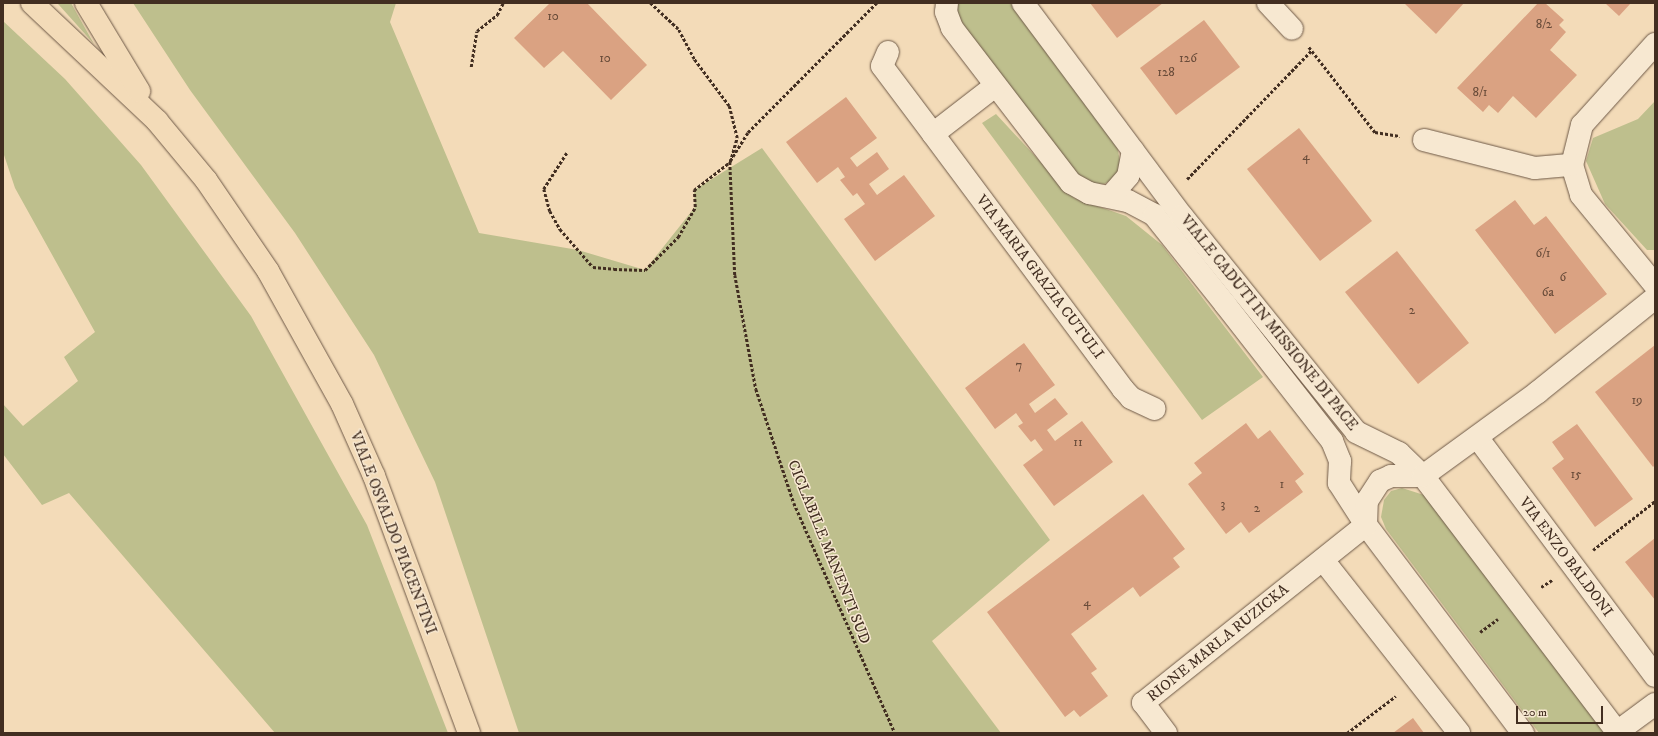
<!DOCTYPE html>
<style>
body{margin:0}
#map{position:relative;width:1658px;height:736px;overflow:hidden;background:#f3dbb8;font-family:"IM FELL DW Pica",serif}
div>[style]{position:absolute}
.green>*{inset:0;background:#bebf8d}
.building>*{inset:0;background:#daa282}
.path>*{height:2.5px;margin-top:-1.25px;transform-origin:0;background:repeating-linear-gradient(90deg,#422e21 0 3px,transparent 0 5px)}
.roads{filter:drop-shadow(0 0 1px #6e5947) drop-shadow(0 0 1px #6e5947)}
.minor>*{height:22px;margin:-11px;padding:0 11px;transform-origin:11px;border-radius:11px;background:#f7e8d1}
.primary>*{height:22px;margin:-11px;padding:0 11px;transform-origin:11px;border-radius:11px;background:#f3dbb8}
span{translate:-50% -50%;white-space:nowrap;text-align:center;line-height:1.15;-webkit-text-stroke:3px #f7e8d1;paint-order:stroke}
.number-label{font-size:13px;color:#684b39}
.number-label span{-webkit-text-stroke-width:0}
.street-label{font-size:15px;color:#422e21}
.frame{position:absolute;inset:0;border:4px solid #422e21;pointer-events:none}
.scale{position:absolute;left:1516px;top:706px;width:87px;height:18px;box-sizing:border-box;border:2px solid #422e21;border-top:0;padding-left:5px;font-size:12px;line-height:14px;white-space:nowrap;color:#422e21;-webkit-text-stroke:3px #f7e8d1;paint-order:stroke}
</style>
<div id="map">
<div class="green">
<i style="clip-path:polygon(57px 3px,71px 3px,94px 44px,59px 5px)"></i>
<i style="clip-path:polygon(133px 3px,396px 3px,390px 22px,479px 233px,578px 250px,645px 270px,695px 207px,694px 190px,762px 148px,1050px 540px,932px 641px,1001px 733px,519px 733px,435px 482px,374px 355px,295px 233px,190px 90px)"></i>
<i style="clip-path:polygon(958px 3px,1011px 3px,1117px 145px,1121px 167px,1114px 179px,1104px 184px,1089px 183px,1076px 176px,966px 29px,957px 13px)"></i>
<i style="clip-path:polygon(3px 21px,65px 79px,141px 165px,251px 316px,367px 525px,448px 733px,275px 733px,69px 493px,42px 505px,3px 454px,3px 404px,23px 426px,78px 381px,64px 357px,95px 332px,15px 188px,3px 152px)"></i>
<i style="clip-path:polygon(1655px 101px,1655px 250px,1647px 250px,1605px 204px,1586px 161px,1593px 138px,1638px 119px)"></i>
<i style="clip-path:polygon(996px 114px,1074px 198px,1126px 216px,1162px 245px,1263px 377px,1202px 420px,982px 123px)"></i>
<i style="clip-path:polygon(1402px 488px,1424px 495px,1606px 733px,1539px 733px,1386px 529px,1381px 517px,1384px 500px,1391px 491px)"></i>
</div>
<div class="building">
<i style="clip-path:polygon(550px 3px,587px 3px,647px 65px,611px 100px,563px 51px,544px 68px,514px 38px)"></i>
<i style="clip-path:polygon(1090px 3px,1163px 3px,1117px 38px)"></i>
<i style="clip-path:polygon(1404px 3px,1464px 3px,1436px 34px)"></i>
<i style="clip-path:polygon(1538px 3px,1545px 3px,1564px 20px,1559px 25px,1566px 32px,1550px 50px,1577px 75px,1536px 118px,1513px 96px,1498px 113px,1489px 105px,1483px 112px,1457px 88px)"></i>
<i style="clip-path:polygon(1605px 3px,1631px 3px,1619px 16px)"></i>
<i style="clip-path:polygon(1204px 20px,1240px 67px,1176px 115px,1140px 68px)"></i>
<i style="clip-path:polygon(846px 97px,877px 138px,850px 158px,857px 167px,877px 152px,889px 169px,869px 184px,877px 195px,904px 175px,935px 216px,875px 261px,844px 219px,865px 204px,857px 193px,853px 196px,840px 180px,845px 177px,838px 167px,817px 183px,786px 142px)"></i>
<i style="clip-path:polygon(1299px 128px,1372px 221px,1320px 261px,1247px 169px)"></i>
<i style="clip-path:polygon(1515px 200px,1534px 225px,1546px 216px,1607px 294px,1555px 334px,1475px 230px)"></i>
<i style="clip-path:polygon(1397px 251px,1469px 343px,1418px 384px,1345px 292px)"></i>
<i style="clip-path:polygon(1024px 343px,1055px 385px,1029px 404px,1035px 413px,1055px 398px,1068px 414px,1047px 430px,1055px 441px,1082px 421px,1113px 462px,1054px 506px,1023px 465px,1043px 450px,1035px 439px,1031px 442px,1018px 426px,1023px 423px,1016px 413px,995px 429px,965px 388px)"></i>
<i style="clip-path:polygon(1655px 345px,1655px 465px,1653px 467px,1595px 392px)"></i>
<i style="clip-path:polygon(1246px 423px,1258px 439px,1270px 430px,1304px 474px,1295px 481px,1303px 492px,1249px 533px,1241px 522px,1226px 534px,1188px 484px,1202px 473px,1194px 463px)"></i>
<i style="clip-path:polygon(1577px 424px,1633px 499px,1595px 527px,1552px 468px,1564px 459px,1552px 442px)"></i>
<i style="clip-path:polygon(1143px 494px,1185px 549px,1173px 558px,1180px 567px,1140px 597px,1133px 587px,1071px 634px,1097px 669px,1091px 673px,1108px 696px,1080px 717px,1074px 710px,1065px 717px,987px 612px)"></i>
<i style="clip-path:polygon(1655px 538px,1655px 600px,1625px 562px)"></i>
<i style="clip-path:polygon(1413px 718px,1424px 733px,1393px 733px)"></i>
</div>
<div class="path">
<i style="left:877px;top:3px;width:183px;rotate:134.8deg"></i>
<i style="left:748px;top:133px;width:34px;rotate:122deg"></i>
<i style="left:730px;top:162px;width:113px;rotate:87.5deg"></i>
<i style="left:735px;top:275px;width:116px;rotate:79.6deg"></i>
<i style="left:756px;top:389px;width:120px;rotate:71.6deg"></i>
<i style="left:794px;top:503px;width:251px;rotate:66.3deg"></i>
<i style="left:1309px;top:47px;width:108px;rotate:52.2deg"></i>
<i style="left:1375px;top:132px;width:25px;rotate:9deg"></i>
<i style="left:471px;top:67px;width:36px;rotate:-81deg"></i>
<i style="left:477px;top:31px;width:26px;rotate:-39deg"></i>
<i style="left:497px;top:15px;width:13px;rotate:-63deg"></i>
<i style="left:567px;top:153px;width:43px;rotate:122.6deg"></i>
<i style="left:544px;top:189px;width:23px;rotate:75deg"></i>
<i style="left:550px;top:211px;width:21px;rotate:61deg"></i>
<i style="left:560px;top:229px;width:50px;rotate:49deg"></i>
<i style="left:593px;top:267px;width:21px;rotate:5deg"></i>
<i style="left:614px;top:269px;width:31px;rotate:2deg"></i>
<i style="left:645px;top:270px;width:47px;rotate:-45deg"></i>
<i style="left:678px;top:237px;width:34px;rotate:-60deg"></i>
<i style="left:695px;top:207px;width:17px;rotate:-93deg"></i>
<i style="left:694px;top:190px;width:46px;rotate:-37.9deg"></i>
<i style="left:730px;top:162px;width:25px;rotate:-74deg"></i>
<i style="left:737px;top:138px;width:33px;rotate:-104deg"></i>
<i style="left:729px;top:106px;width:59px;rotate:-126.7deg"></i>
<i style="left:694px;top:59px;width:34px;rotate:-118deg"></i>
<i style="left:678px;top:29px;width:38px;rotate:-137deg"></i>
<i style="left:1187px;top:179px;width:180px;rotate:-45.9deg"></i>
<i style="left:1593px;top:550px;width:79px;rotate:-38.3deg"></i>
<i style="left:1541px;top:587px;width:13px;rotate:-32deg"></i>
<i style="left:1480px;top:632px;width:22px;rotate:-36deg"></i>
<i style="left:1347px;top:733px;width:61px;rotate:-37.1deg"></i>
</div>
<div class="roads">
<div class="minor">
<i style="left:947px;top:3px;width:9px;rotate:96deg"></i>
<i style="left:946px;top:12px;width:17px;rotate:69deg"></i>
<i style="left:952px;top:28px;width:195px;rotate:52.5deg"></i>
<i style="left:1071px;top:183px;width:21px;rotate:29deg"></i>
<i style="left:1089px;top:193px;width:40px;rotate:12deg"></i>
<i style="left:1128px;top:201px;width:30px;rotate:28deg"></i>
<i style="left:1154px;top:215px;width:114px;rotate:51.4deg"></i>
<i style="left:1225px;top:304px;width:174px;rotate:52deg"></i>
<i style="left:1332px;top:441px;width:22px;rotate:68deg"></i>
<i style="left:1340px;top:461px;width:22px;rotate:93deg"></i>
<i style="left:1339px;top:483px;width:50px;rotate:57.3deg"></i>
<i style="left:1366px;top:525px;width:261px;rotate:53deg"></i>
<i style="left:1023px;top:3px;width:266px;rotate:53.3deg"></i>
<i style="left:1182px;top:216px;width:277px;rotate:51.1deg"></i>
<i style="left:1356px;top:432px;width:48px;rotate:26deg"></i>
<i style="left:1399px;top:453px;width:33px;rotate:44deg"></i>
<i style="left:1423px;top:476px;width:323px;rotate:52.8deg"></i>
<i style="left:1268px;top:3px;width:35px;rotate:47deg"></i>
<i style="left:1655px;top:44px;width:109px;rotate:132deg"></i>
<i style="left:1582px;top:125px;width:41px;rotate:104deg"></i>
<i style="left:1572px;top:165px;width:31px;rotate:73deg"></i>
<i style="left:1581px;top:195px;width:117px;rotate:50.6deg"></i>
<i style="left:888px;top:52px;width:15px;rotate:113deg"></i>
<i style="left:882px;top:66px;width:85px;rotate:53.1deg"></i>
<i style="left:995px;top:86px;width:78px;rotate:142.3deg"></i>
<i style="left:933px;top:134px;width:318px;rotate:53.3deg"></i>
<i style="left:1123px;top:389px;width:12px;rotate:48deg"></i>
<i style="left:1131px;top:398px;width:26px;rotate:25deg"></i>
<i style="left:1424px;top:140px;width:114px;rotate:14.2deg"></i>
<i style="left:1535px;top:168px;width:37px;rotate:-5deg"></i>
<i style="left:1110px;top:197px;width:28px;rotate:-49deg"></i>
<i style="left:1128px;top:176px;width:26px;rotate:-79deg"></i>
<i style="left:1477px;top:437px;width:298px;rotate:53.3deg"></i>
<i style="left:1323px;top:560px;width:220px;rotate:51.8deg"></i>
<i style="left:1617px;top:732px;width:47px;rotate:-36.4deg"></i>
<i style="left:1166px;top:733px;width:38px;rotate:-127deg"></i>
<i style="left:1143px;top:703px;width:285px;rotate:-38.6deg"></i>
<i style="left:1366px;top:525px;width:24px;rotate:-88deg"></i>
<i style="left:1367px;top:501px;width:24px;rotate:-57deg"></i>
<i style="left:1380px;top:481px;width:12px;rotate:-24deg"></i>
<i style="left:1391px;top:476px;width:32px"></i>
<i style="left:1423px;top:476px;width:142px;rotate:-36.1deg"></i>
<i style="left:1538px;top:392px;width:150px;rotate:-38.8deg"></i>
</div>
<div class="primary">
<i style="left:32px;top:3px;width:172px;rotate:43.3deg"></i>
<i style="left:157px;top:121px;width:77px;rotate:50.3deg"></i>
<i style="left:206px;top:180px;width:110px;rotate:55.7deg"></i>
<i style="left:268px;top:271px;width:152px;rotate:60.9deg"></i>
<i style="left:342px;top:404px;width:79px;rotate:66deg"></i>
<i style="left:374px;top:476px;width:274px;rotate:69.7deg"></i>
<i style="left:86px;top:3px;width:103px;rotate:58.9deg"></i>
</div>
</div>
<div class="number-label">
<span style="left:553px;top:16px">10</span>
<span style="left:1544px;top:24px">8/2</span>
<span style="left:605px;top:58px">10</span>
<span style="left:1188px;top:58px">126</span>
<span style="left:1166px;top:72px">128</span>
<span style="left:1480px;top:92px">8/1</span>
<span style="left:1306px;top:156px">4</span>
<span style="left:1543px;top:253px">6/1</span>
<span style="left:1563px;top:277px">6</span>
<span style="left:1548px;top:292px">6a</span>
<span style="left:1412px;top:310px">2</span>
<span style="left:1019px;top:365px">7</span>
<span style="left:1637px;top:400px">19</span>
<span style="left:1078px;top:442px">11</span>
<span style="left:1576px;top:474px">15</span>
<span style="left:1282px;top:484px">1</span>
<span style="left:1223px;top:504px">3</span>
<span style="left:1257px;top:508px">2</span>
<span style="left:1087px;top:602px">4</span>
</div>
<div class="street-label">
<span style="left:1040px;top:277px;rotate:53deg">VIA MARIA GRAZIA CUTULI</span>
<span style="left:1269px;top:323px;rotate:51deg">VIALE CADUTI IN MISSIONE DI PACE</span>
<span style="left:393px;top:533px;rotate:69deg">VIALE OSVALDO PIACENTINI</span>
<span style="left:829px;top:552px;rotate:68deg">CICLABILE MANENTI SUD</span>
<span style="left:1566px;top:557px;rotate:53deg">VIA ENZO BALDONI</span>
<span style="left:1218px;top:643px;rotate:-39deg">RIONE MARLA RUZICKA</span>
</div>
<div class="frame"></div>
<div class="scale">20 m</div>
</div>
